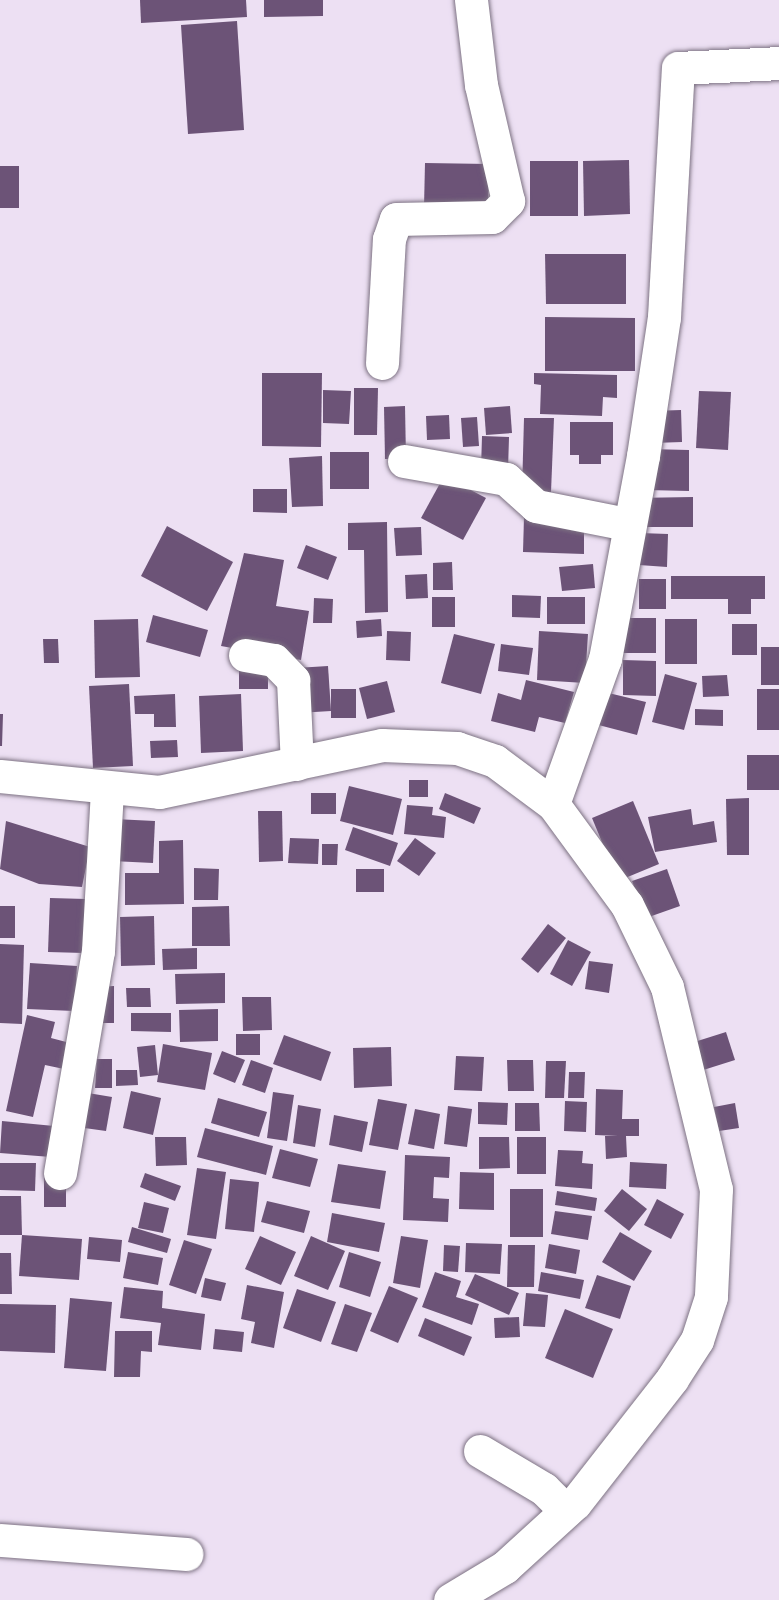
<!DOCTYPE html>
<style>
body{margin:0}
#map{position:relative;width:779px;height:1600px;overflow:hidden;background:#ede0f3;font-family:"Source Sans 3",sans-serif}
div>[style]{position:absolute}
.building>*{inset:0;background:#6c5377}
.roads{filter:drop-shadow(0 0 2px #7d7283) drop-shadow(0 0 2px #7d7283)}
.minor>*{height:33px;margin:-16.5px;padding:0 16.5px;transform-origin:16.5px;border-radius:16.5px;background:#fff}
span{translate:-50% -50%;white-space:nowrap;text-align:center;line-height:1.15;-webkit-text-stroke:6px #fff;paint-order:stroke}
</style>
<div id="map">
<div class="building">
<i style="clip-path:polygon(140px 0,246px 0,247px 17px,141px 23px)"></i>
<i style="clip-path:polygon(264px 0,323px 0,323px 16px,264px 17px)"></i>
<i style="clip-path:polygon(237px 21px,244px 130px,188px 134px,181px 25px)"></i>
<i style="clip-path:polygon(629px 160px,630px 214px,584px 216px,583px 161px)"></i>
<i style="clip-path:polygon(530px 161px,578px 161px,578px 216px,530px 216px)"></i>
<i style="clip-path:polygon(425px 163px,489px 164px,488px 208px,424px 207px)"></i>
<i style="clip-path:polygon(0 166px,19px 166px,19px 208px,0 208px)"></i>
<i style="clip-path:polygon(545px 254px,626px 254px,626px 304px,546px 304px)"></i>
<i style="clip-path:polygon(545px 317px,635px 318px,635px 371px,545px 371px)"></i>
<i style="clip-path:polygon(262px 373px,322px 373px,321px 447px,262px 446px)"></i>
<i style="clip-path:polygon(534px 373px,617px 375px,617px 398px,603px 397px,602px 416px,540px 414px,541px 385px,534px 384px)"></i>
<i style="clip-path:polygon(354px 388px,378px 388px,377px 435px,354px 435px)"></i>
<i style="clip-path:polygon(323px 390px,351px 391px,349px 424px,323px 423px)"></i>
<i style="clip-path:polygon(699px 391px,731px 392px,728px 450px,696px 448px)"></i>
<i style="clip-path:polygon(405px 406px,406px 459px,385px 459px,384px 407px)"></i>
<i style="clip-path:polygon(510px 406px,512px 433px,486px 435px,484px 408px)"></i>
<i style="clip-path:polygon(681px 410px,682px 442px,653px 443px,652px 411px)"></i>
<i style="clip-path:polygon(449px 415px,450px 439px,427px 440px,426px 416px)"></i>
<i style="clip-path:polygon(477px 417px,479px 446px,463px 447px,461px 418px)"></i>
<i style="clip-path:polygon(524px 418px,554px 418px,551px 492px,522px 491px)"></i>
<i style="clip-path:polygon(570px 422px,613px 422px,613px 455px,601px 455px,601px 464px,579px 464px,579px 455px,570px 455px)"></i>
<i style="clip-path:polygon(482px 436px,509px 437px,508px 469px,481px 468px)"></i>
<i style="clip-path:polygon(647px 449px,689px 450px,689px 491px,647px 490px)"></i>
<i style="clip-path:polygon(330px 452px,369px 452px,369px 489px,330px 489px)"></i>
<i style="clip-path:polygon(322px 456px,323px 506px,292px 507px,289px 458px)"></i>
<i style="clip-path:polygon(444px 476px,486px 498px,463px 540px,421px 518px)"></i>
<i style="clip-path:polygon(253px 489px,287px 489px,287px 513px,253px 512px)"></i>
<i style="clip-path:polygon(693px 497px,693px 527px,635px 527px,634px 498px)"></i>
<i style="clip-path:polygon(524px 517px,584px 518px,584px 554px,523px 552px)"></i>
<i style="clip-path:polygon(387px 522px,388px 612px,365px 613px,364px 550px,348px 550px,348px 523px)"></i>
<i style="clip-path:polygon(167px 526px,233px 562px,207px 611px,141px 576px)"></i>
<i style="clip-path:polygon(421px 527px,422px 555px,396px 556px,394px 528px)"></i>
<i style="clip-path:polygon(640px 533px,668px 534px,667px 567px,639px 565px)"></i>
<i style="clip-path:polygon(306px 545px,337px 557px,328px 580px,297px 568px)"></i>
<i style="clip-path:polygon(244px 553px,284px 560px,276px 606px,309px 611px,301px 660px,221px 646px)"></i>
<i style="clip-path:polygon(452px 562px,453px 590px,433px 590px,433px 563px)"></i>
<i style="clip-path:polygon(593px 564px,595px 588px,562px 591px,559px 567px)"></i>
<i style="clip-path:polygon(427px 574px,428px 598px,406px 599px,405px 575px)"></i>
<i style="clip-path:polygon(671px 576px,765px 576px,765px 599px,751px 599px,751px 614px,728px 614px,728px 599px,671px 599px)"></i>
<i style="clip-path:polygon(639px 579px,666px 579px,666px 609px,639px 609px)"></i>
<i style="clip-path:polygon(512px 595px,541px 596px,540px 618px,512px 617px)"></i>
<i style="clip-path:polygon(432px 597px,455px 597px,455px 627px,432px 627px)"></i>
<i style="clip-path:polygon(547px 597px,585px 597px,585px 624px,547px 624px)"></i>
<i style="clip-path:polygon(314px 598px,333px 599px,332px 623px,313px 623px)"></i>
<i style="clip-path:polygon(153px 615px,208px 630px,200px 657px,146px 642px)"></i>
<i style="clip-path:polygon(619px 618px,656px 618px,656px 653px,619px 653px)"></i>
<i style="clip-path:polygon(138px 619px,140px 677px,95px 678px,94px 620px)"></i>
<i style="clip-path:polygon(381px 619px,382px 636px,357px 638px,356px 621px)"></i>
<i style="clip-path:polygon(665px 619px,697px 619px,697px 664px,665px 664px)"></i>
<i style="clip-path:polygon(732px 624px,757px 624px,757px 655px,732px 655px)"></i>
<i style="clip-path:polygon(387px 631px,411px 632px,410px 661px,386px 660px)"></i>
<i style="clip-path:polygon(539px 631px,588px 634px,585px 683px,537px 680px)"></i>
<i style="clip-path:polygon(454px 634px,495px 644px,481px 694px,441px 683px)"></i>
<i style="clip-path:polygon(43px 639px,58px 639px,59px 663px,44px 663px)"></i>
<i style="clip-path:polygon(501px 644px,533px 648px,529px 675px,498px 671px)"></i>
<i style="clip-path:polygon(761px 647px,779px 647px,779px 685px,761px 685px)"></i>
<i style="clip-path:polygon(623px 660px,656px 661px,656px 696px,623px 695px)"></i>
<i style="clip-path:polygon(328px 666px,331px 711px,298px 713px,296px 668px)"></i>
<i style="clip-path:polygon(239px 669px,268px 669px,268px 689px,239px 689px)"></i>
<i style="clip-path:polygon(665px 674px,697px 683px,684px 730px,652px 722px)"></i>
<i style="clip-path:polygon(727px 675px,729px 696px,703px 697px,702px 676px)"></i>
<i style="clip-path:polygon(526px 680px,574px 692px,565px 723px,539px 717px,535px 732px,491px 721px,498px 693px,521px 700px)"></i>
<i style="clip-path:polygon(387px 681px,395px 712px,367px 719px,359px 688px)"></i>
<i style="clip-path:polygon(129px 684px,133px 766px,93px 768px,89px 686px)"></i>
<i style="clip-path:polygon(331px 689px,356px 689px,356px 718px,331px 718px)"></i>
<i style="clip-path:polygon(757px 689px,779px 689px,779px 730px,757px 730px)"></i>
<i style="clip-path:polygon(596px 690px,646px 702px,637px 735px,587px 722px)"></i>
<i style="clip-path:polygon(175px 694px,176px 727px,154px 727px,154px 714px,135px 714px,134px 696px)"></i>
<i style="clip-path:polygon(241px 694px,243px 751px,201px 753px,199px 696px)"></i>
<i style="clip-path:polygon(695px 709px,723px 710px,723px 726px,695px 725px)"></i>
<i style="clip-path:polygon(0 714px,3px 714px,2px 746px,0 746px)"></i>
<i style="clip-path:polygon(177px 740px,178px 757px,151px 758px,150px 741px)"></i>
<i style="clip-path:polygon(747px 755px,779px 755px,779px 790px,747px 790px)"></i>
<i style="clip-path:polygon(409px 780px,428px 780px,428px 797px,409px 797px)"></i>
<i style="clip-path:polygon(349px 786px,402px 799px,393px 835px,340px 821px)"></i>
<i style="clip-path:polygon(311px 793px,336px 793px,336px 814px,311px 814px)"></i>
<i style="clip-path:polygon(445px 793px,481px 808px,474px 824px,439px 809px)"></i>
<i style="clip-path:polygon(749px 798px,749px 855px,727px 855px,726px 799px)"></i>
<i style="clip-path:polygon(633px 801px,659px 864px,618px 881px,592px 818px)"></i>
<i style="clip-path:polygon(407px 805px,433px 807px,432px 815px,446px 817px,444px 838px,404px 834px)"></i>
<i style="clip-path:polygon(691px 809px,693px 825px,714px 821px,717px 842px,655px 852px,648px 817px)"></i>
<i style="clip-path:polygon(258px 811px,282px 811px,283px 861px,259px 862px)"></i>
<i style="clip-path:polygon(114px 819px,155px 821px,153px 863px,112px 861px)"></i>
<i style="clip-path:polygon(6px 821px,90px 847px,82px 887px,39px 884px,0 869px)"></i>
<i style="clip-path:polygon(353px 827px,398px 843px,390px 866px,345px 850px)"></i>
<i style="clip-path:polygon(290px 838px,319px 839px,318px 864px,288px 863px)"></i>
<i style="clip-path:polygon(415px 838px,436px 853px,419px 876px,397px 861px)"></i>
<i style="clip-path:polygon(183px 840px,184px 904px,125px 905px,125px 873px,159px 873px,159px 841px)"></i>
<i style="clip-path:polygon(322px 844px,338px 844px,337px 865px,322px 865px)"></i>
<i style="clip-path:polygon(194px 868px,219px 869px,218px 900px,194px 900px)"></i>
<i style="clip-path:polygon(356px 869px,384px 869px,384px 892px,356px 892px)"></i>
<i style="clip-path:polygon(667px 869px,680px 906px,646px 918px,632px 881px)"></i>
<i style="clip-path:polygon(50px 898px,86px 899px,84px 953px,48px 952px)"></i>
<i style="clip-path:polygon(0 906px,15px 906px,15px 938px,0 938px)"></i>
<i style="clip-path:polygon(229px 906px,230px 946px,192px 946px,192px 907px)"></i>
<i style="clip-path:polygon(154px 916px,155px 965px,121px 966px,120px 917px)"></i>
<i style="clip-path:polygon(548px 924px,566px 938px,538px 973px,521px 959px)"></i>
<i style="clip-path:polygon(568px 940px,591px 952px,572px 986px,550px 974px)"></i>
<i style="clip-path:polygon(0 944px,24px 945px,22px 1024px,0 1023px)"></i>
<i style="clip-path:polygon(197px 948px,197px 969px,163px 970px,162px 949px)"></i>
<i style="clip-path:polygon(589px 961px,613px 964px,609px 993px,585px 989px)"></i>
<i style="clip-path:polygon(30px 963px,77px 966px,74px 1011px,27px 1009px)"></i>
<i style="clip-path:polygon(225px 973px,225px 1003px,176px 1004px,175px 974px)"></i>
<i style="clip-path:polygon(114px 986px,114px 1023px,97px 1023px,97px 987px)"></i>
<i style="clip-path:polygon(126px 988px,150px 988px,151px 1007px,127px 1007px)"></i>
<i style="clip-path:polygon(242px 997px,271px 997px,272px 1030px,243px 1031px)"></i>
<i style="clip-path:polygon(218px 1009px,218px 1041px,180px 1042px,179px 1010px)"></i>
<i style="clip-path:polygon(131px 1013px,171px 1013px,171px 1032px,131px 1031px)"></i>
<i style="clip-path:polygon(27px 1015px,55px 1022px,51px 1038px,70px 1043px,64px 1069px,45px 1065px,33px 1117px,6px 1111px)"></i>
<i style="clip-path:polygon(726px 1032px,735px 1060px,697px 1072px,688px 1044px)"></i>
<i style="clip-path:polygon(236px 1034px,260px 1034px,260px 1055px,236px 1055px)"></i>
<i style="clip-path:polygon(284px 1035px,331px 1052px,321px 1081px,273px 1064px)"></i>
<i style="clip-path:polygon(163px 1044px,212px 1053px,205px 1090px,157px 1082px)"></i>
<i style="clip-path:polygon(155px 1045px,158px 1075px,140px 1077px,137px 1047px)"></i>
<i style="clip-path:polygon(391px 1047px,392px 1086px,354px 1088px,353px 1048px)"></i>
<i style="clip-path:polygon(222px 1051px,245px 1060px,235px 1083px,213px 1074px)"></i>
<i style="clip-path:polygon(456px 1056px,484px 1057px,482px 1091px,454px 1090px)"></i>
<i style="clip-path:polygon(97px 1059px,112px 1059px,112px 1088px,95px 1088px)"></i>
<i style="clip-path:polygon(251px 1060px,273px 1068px,265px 1093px,242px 1085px)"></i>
<i style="clip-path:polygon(507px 1060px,533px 1060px,534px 1091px,508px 1091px)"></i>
<i style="clip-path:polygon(546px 1061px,566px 1061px,564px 1098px,545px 1098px)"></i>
<i style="clip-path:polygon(116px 1070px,137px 1070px,138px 1085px,116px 1086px)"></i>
<i style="clip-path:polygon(569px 1072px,585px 1072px,584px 1098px,568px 1098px)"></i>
<i style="clip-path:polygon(596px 1089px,623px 1090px,622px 1119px,639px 1119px,639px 1136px,626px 1136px,627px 1157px,606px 1159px,605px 1136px,618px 1136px,595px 1135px)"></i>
<i style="clip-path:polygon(76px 1091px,112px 1097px,106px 1131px,70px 1126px)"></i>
<i style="clip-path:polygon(131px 1091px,161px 1098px,153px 1135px,123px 1128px)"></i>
<i style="clip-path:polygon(273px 1092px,294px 1095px,287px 1141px,267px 1138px)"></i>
<i style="clip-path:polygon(218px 1098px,267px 1112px,259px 1137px,211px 1123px)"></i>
<i style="clip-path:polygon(378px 1099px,407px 1104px,398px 1150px,369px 1145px)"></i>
<i style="clip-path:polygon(565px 1101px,587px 1102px,586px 1132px,564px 1131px)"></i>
<i style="clip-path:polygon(478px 1102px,508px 1103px,507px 1125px,478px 1124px)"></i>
<i style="clip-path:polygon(515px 1103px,539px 1103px,540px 1131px,515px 1131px)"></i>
<i style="clip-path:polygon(735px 1103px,739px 1128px,719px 1131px,714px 1107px)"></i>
<i style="clip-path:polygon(298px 1105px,321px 1109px,315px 1147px,293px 1143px)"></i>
<i style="clip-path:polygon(448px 1106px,472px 1109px,467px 1147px,444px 1144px)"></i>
<i style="clip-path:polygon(415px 1109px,440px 1114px,434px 1149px,408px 1144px)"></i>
<i style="clip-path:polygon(334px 1115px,368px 1122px,362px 1152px,329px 1145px)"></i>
<i style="clip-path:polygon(2px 1121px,54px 1126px,51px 1157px,0 1153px)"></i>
<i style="clip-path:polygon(205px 1128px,273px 1146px,266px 1175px,197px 1157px)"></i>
<i style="clip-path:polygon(155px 1137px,186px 1137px,187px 1165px,156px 1166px)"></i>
<i style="clip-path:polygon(479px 1137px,509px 1137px,510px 1168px,479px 1169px)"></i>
<i style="clip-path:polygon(517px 1137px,546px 1137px,546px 1174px,517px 1174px)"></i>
<i style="clip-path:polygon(280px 1149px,318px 1159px,310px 1187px,272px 1178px)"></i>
<i style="clip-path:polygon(558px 1150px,583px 1151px,582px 1163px,593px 1164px,592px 1189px,555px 1186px)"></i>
<i style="clip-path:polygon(405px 1155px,450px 1157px,449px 1178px,434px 1177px,433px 1198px,449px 1199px,448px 1222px,403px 1220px)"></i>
<i style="clip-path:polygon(630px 1162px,667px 1164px,666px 1189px,629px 1187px)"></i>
<i style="clip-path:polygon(0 1163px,36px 1163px,35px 1191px,0 1190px)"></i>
<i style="clip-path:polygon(338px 1164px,386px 1171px,380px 1209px,331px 1202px)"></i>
<i style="clip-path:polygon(197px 1168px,226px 1172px,216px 1239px,187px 1235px)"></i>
<i style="clip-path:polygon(460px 1172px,494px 1173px,494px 1210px,459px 1209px)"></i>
<i style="clip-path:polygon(145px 1173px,181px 1186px,175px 1201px,140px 1187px)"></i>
<i style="clip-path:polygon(44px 1174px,66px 1174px,66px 1207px,44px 1207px)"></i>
<i style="clip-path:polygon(230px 1179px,259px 1182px,254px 1232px,225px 1229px)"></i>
<i style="clip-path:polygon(510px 1189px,543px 1189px,543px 1237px,510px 1237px)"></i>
<i style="clip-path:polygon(622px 1189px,647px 1209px,629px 1231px,604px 1211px)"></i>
<i style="clip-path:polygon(557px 1191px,597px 1198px,595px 1211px,555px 1205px)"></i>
<i style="clip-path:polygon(0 1196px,21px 1196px,22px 1235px,0 1235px)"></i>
<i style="clip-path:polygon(657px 1199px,684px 1214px,671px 1239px,644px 1225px)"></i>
<i style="clip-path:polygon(267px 1201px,310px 1211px,304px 1233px,261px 1222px)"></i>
<i style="clip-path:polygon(144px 1202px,169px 1208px,163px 1233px,138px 1228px)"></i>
<i style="clip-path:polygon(555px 1211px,592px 1216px,588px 1240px,551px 1234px)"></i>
<i style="clip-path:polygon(332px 1213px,385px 1223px,379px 1252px,327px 1242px)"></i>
<i style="clip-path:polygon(132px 1227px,171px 1239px,167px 1253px,128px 1242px)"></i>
<i style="clip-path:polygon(620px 1232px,652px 1251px,634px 1281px,602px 1262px)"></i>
<i style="clip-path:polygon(22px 1235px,82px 1239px,79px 1280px,19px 1276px)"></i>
<i style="clip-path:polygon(260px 1236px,296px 1252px,281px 1285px,245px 1269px)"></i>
<i style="clip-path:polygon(311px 1236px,345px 1251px,328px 1290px,294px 1276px)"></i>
<i style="clip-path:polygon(401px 1236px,428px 1240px,420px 1288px,393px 1283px)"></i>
<i style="clip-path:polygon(89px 1237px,122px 1240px,120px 1262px,87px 1259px)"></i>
<i style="clip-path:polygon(184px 1240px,212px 1249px,196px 1294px,169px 1285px)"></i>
<i style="clip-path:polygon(466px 1243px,502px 1244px,500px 1274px,465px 1272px)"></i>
<i style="clip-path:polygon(549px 1244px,580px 1250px,576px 1274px,545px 1268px)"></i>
<i style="clip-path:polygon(444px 1245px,460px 1246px,458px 1272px,443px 1271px)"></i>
<i style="clip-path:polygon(508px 1245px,535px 1245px,534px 1287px,507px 1287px)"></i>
<i style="clip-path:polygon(128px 1252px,163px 1258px,158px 1285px,123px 1278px)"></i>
<i style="clip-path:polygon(349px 1252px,381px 1262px,370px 1297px,339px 1287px)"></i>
<i style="clip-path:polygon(0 1253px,11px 1253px,12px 1294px,0 1294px)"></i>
<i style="clip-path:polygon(435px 1272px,461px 1281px,456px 1297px,479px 1304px,472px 1325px,422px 1307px)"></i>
<i style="clip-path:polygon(541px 1272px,584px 1280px,580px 1299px,538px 1291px)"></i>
<i style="clip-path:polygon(475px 1274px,519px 1293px,509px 1315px,465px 1295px)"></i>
<i style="clip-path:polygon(597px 1275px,631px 1286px,620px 1319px,585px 1308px)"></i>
<i style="clip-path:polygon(205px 1278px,226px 1283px,221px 1301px,201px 1297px)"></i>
<i style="clip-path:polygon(247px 1285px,284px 1292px,274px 1348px,251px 1343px,255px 1322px,241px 1319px)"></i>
<i style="clip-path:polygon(389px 1286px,418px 1298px,398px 1343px,370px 1331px)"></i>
<i style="clip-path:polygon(124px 1287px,163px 1291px,162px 1308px,205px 1314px,201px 1350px,158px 1345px,161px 1323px,120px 1318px)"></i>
<i style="clip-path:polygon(297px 1289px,336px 1302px,321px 1342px,283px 1328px)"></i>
<i style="clip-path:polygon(526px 1293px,548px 1295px,545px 1327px,523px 1326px)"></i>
<i style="clip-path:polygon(70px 1298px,112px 1302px,106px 1371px,64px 1368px)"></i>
<i style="clip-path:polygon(0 1304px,56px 1305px,55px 1353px,0 1351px)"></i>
<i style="clip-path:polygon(345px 1304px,372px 1313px,357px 1352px,331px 1344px)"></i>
<i style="clip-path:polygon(565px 1309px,613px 1329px,593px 1378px,545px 1358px)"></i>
<i style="clip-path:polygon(519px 1317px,520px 1337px,495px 1338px,494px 1318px)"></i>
<i style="clip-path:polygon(425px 1318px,472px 1337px,464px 1356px,418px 1336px)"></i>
<i style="clip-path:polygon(215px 1329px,244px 1332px,242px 1352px,213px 1349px)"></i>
<i style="clip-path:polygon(115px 1331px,152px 1331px,152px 1352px,141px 1351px,140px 1377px,114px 1377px)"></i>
</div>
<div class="roads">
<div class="minor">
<i style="left:382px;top:363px;width:124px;rotate:-86.8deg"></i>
<i style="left:389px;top:239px;width:21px;rotate:-71deg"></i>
<i style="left:396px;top:219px;width:96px;rotate:-1.2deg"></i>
<i style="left:492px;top:217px;width:23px;rotate:-45deg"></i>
<i style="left:508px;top:201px;width:119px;rotate:-103.1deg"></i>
<i style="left:481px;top:85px;width:86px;rotate:-96.7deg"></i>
<i style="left:404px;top:461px;width:104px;rotate:10deg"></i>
<i style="left:506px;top:479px;width:40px;rotate:42deg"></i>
<i style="left:536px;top:506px;width:93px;rotate:11.2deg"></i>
<i style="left:245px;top:655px;width:29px;rotate:10deg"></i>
<i style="left:274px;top:660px;width:28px;rotate:46deg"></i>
<i style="left:293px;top:680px;width:84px;rotate:87.3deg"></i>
<i style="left:0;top:776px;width:160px;rotate:5.7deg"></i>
<i style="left:159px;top:792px;width:228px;rotate:-11.9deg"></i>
<i style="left:382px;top:745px;width:75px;rotate:2.3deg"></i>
<i style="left:457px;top:748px;width:40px;rotate:18.9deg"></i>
<i style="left:495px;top:761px;width:72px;rotate:36.6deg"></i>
<i style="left:553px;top:804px;width:125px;rotate:53.8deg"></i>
<i style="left:627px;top:905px;width:91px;rotate:64deg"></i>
<i style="left:667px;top:987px;width:208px;rotate:76.4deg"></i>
<i style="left:716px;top:1189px;width:108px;rotate:92.7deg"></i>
<i style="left:711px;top:1297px;width:45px;rotate:108deg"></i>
<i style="left:697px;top:1340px;width:46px;rotate:122.7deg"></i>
<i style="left:672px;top:1379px;width:157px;rotate:128deg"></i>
<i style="left:575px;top:1503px;width:95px;rotate:137.6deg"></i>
<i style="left:505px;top:1567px;width:64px;rotate:149deg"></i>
<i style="left:553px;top:804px;width:154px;rotate:-70.3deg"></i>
<i style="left:605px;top:659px;width:207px;rotate:-79.4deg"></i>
<i style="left:643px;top:456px;width:141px;rotate:-81.4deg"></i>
<i style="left:664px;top:317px;width:249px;rotate:-86.8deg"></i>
<i style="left:678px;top:68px;width:101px;rotate:-2.8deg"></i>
<i style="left:60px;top:1173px;width:225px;rotate:-80.3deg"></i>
<i style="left:98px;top:951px;width:161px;rotate:-86.8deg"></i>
<i style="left:480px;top:1451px;width:74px;rotate:30.7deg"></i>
<i style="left:544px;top:1489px;width:31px;rotate:45deg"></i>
<i style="left:0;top:1540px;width:187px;rotate:4.3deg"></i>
</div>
</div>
</div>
